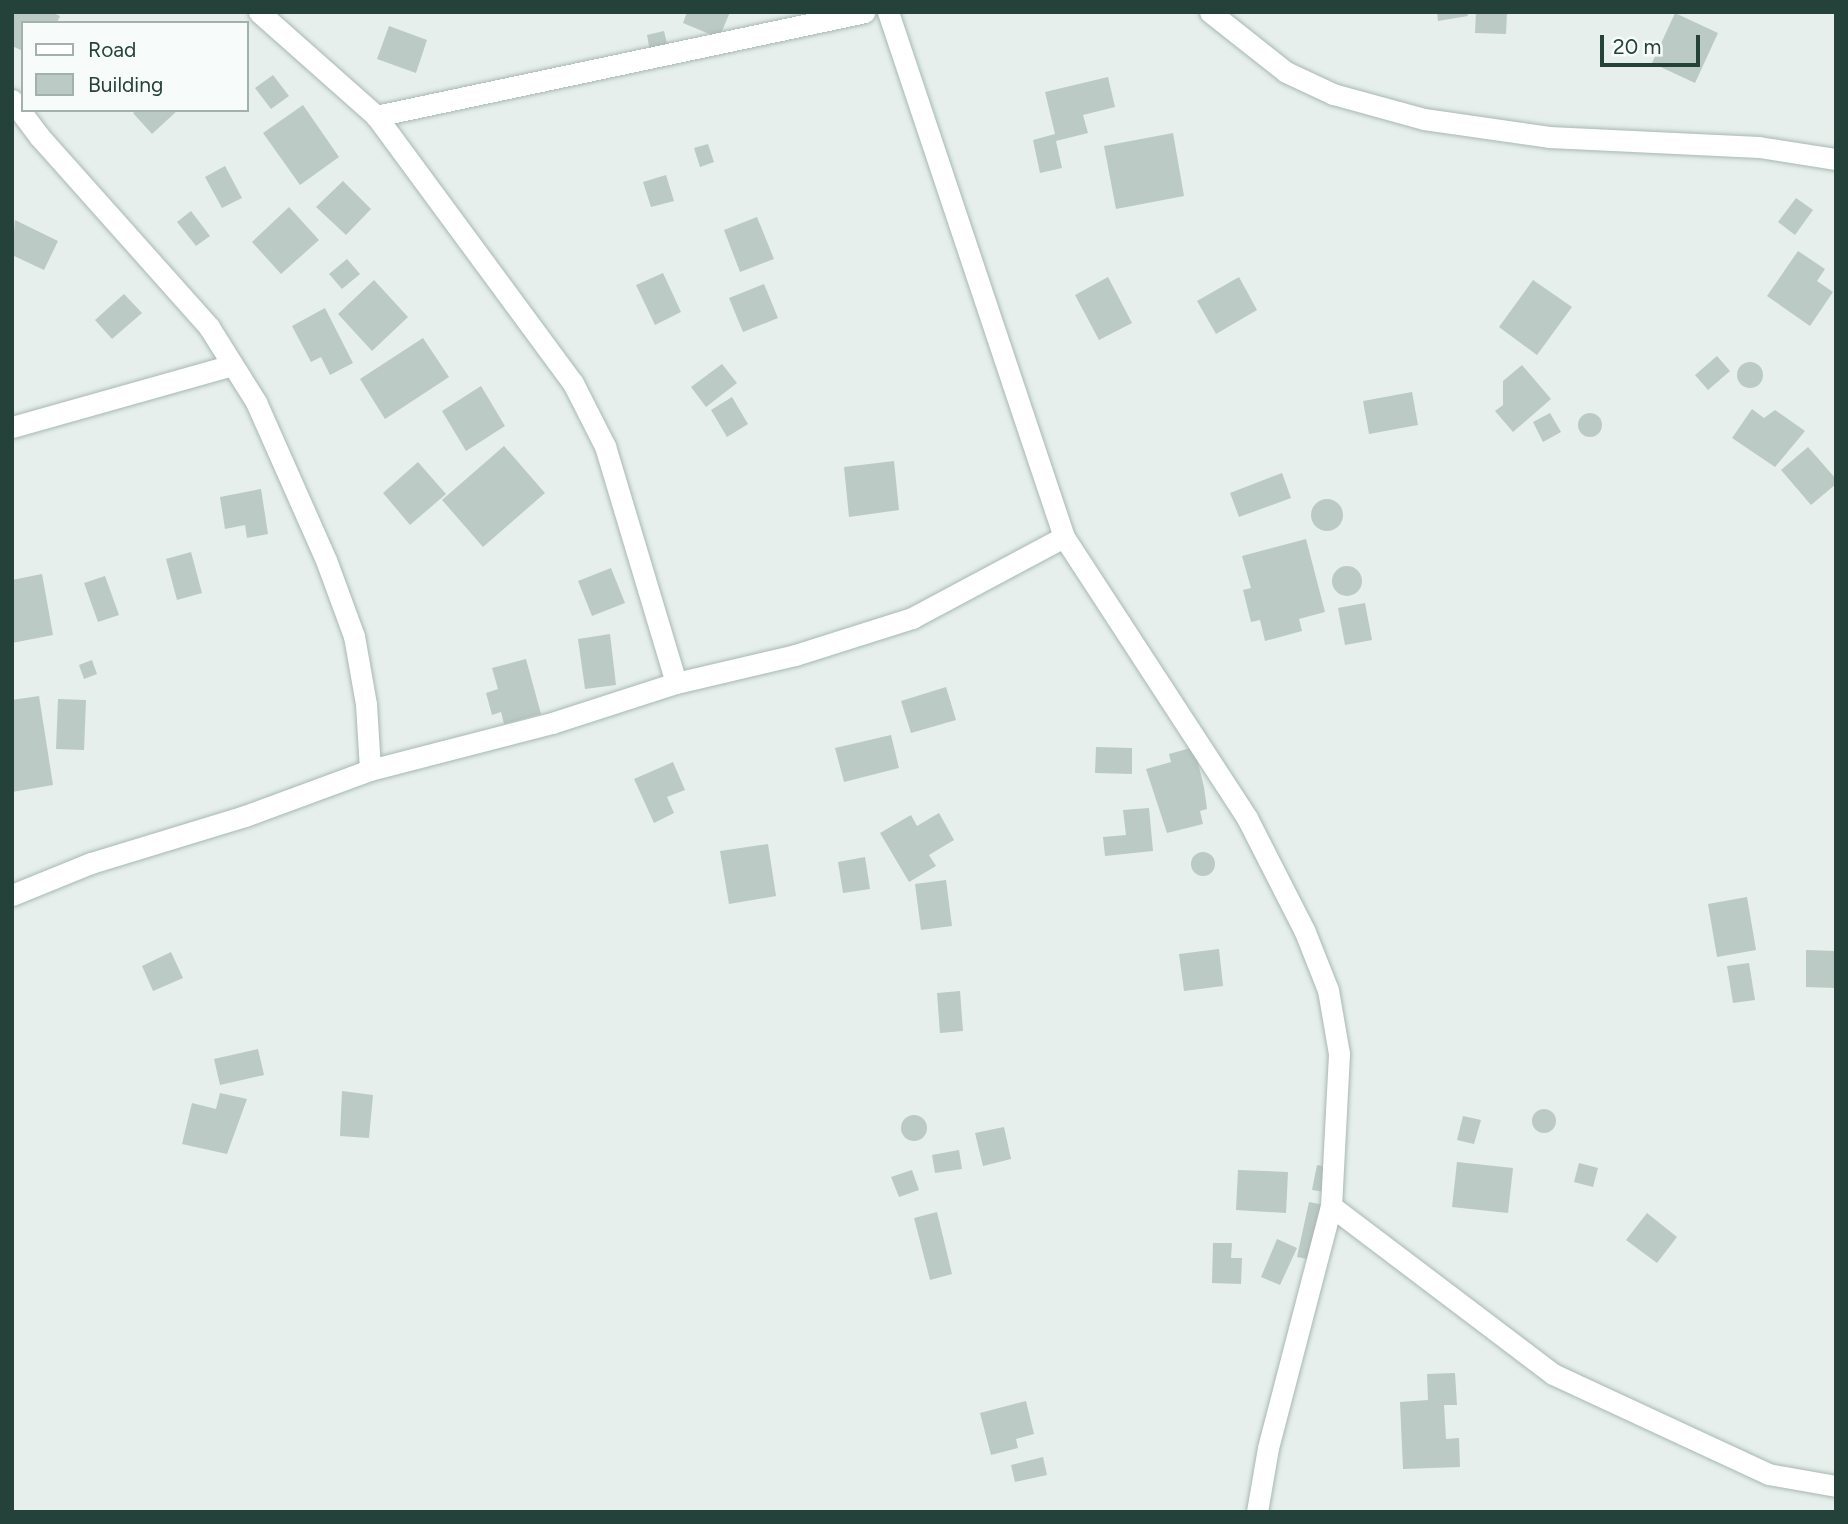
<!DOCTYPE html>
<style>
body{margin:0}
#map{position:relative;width:1848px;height:1524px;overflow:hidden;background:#e6efeb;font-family:Figtree,sans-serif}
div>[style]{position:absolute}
.building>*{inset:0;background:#bbcac4}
.round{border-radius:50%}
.roads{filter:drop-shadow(0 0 2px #a8b8b2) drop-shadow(0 0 2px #a8b8b2)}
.minor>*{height:21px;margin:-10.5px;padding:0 10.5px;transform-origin:10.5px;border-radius:10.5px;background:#fff}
span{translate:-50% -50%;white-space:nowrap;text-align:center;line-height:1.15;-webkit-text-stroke:5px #f7fbf9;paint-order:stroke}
.frame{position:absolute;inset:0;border:14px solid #24423a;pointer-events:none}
.legend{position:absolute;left:21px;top:21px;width:228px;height:91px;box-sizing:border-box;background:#f7fbf9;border:2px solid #a3b1ad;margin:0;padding:9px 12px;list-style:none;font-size:21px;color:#24423a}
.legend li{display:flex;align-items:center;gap:14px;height:35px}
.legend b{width:35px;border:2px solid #a3b1ad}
.scale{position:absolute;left:1600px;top:35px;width:100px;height:32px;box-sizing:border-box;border:4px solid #24423a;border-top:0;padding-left:9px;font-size:21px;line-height:24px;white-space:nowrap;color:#24423a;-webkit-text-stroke:5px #f7fbf9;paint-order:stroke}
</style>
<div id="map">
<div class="building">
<i style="clip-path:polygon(13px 12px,51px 12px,60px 16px,57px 23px,23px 23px,23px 51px,12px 46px)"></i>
<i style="clip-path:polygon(687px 12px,730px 12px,719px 38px,683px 23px)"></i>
<i style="clip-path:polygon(1437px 12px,1467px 12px,1468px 16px,1438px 21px)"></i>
<i style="clip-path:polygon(1476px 12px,1507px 12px,1506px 34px,1475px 33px)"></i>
<i style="clip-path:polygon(1675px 13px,1718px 33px,1695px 83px,1652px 63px)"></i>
<i style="clip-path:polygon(389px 26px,427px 40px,416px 73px,377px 59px)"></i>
<i style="clip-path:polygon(664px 31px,668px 48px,650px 51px,647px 35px)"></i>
<i style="clip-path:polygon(273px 75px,289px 96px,271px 109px,255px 88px)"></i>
<i style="clip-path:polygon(1108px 77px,1115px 107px,1083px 115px,1088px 133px,1056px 141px,1062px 168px,1040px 173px,1033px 140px,1055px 134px,1045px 92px)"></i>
<i style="clip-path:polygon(303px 105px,339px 157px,300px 185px,263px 133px)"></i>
<i style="clip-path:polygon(137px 110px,178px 110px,152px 134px,133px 113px)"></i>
<i style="clip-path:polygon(1173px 133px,1184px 196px,1116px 209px,1104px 146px)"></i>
<i style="clip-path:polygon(708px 144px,714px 162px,700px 167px,694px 148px)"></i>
<i style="clip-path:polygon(225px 166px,242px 198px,222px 208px,205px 177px)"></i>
<i style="clip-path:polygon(666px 175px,674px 201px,651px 207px,643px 182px)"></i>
<i style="clip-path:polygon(343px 181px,371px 209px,346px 235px,316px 207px)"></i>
<i style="clip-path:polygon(1796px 198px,1813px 210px,1795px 235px,1778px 222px)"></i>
<i style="clip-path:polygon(289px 207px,319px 240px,281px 274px,252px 242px)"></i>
<i style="clip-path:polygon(191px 211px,210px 236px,196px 246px,177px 222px)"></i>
<i style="clip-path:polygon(757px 217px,774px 259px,740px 272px,724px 230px)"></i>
<i style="clip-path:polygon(15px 220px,58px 241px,44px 270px,12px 255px)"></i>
<i style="clip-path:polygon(1798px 251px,1825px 269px,1817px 281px,1833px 292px,1810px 326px,1767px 296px)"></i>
<i style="clip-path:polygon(347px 259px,360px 274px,342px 289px,329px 274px)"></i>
<i style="clip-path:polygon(663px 273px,681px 312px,655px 325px,636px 285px)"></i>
<i style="clip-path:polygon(1108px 277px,1132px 323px,1099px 340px,1075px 295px)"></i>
<i style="clip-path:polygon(1239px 277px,1257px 310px,1216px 334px,1197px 301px)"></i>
<i style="clip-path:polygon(374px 280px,408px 317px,372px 351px,338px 314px)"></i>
<i style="clip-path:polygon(1533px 280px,1572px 307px,1537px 355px,1499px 327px)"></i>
<i style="clip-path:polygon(764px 284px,778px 318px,743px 332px,729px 298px)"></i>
<i style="clip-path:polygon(124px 294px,142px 313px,112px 339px,95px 320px)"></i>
<i style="clip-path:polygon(325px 308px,353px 363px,330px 375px,321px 357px,311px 362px,292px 326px)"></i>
<i style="clip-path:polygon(423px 338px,449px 377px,385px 419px,360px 379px)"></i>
<i style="clip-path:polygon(1717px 356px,1730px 371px,1708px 390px,1695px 375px)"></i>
<i class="round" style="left:1737px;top:362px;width:26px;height:26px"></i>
<i style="clip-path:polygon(722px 364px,737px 383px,706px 407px,691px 387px)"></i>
<i style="clip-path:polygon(1522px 365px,1551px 399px,1513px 432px,1495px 411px,1503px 405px,1503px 381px)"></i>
<i style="clip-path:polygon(481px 386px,505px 426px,466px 451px,442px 411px)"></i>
<i style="clip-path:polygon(1412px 392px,1418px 425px,1369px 434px,1363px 401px)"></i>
<i style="clip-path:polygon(732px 397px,748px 424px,727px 437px,711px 410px)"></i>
<i style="clip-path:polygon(1752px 409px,1764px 418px,1775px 410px,1805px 431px,1775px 467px,1732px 438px)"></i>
<i style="clip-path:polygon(1550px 413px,1561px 432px,1543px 442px,1533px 422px)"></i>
<i class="round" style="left:1578px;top:413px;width:24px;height:24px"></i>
<i style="clip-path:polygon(504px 446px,545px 493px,483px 547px,442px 500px)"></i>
<i style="clip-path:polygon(1808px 447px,1836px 479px,1836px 484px,1811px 505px,1781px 470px)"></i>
<i style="clip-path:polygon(894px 461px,899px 510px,849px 517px,844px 467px)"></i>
<i style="clip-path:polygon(418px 462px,446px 494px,410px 525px,383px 493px)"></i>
<i style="clip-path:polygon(1282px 473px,1291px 498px,1239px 517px,1230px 493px)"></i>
<i style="clip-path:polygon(261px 489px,268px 534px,247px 538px,245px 525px,225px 529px,220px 497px)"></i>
<i class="round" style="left:1311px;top:499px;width:32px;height:32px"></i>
<i style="clip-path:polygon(1306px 539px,1325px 612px,1299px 619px,1302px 631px,1265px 641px,1260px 620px,1251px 622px,1243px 590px,1251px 588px,1242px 556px)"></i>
<i style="clip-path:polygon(191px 552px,202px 593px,177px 600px,166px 559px)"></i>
<i class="round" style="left:1332px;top:566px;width:30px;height:30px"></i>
<i style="clip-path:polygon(611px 568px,625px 603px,592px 616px,578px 581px)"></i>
<i style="clip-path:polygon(42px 574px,53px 635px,12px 643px,12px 580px)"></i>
<i style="clip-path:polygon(105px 576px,119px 615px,98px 622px,84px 583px)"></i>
<i style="clip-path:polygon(1365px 603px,1372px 640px,1345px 645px,1338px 608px)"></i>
<i style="clip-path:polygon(610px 634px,616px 685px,585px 689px,578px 639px)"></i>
<i style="clip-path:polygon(526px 659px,541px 714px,504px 724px,501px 712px,492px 715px,486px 693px,498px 689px,492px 668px)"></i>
<i style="clip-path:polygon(92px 660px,97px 674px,84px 679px,79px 665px)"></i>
<i style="clip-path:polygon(946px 687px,956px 720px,911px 733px,901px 701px)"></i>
<i style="clip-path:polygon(39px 696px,53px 785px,12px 792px,12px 700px)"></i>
<i style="clip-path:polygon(58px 699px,86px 700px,84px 750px,56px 749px)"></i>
<i style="clip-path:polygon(891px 735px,899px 768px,844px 782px,835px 748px)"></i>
<i style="clip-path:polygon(1096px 747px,1132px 748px,1132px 774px,1095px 773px)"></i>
<i style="clip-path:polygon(1194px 747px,1204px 787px,1207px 809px,1200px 811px,1203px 824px,1167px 833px,1146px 769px,1171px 762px,1169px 754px)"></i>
<i style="clip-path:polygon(673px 762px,685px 790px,667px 797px,674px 813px,654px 823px,634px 779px)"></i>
<i style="clip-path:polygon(1149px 808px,1153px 851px,1105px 856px,1103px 837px,1126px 835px,1123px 810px)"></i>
<i style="clip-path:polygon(939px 813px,954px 840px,929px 855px,936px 866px,909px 882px,880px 833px,911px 815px,917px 826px)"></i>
<i style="clip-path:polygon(768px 844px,776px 896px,729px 904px,720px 851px)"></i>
<i class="round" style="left:1191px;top:852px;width:24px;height:24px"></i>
<i style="clip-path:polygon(865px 857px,870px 889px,843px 893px,838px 862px)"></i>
<i style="clip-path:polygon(946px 880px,952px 926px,921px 930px,915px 884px)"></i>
<i style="clip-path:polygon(1747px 897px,1756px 950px,1717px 957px,1708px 904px)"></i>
<i style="clip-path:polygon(1219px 949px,1223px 986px,1184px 991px,1179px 954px)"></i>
<i style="clip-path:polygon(1806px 950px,1836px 951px,1836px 988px,1806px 987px)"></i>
<i style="clip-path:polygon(171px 952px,183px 978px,153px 991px,142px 966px)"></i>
<i style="clip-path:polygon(1749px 963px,1755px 1000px,1733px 1003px,1727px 966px)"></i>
<i style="clip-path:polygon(960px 991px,963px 1031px,940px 1033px,937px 993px)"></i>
<i style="clip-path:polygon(258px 1049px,264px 1075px,220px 1085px,214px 1059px)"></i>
<i style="clip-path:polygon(342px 1091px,373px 1095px,369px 1138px,340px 1136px)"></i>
<i style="clip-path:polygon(220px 1093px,247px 1099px,227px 1154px,182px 1144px,192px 1103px,216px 1109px)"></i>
<i class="round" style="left:1532px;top:1109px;width:24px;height:24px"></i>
<i class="round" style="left:901px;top:1115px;width:26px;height:26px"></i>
<i style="clip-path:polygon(1463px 1116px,1481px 1120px,1474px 1144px,1457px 1140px)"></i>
<i style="clip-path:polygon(1004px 1127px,1011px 1159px,983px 1166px,975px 1133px)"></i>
<i style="clip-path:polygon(959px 1150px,962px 1169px,935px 1173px,932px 1155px)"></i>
<i style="clip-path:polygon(1457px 1162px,1513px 1168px,1508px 1213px,1452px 1207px)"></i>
<i style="clip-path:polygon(1579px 1163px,1598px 1168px,1593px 1187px,1574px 1182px)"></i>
<i style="clip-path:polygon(1317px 1165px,1330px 1167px,1325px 1192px,1312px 1190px)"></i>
<i style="clip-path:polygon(912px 1170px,919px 1190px,899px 1197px,891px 1177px)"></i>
<i style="clip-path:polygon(1238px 1170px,1288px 1172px,1286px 1213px,1236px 1210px)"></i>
<i style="clip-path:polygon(1309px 1202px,1325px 1205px,1313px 1260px,1297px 1257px)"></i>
<i style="clip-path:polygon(937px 1212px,952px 1274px,930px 1280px,914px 1218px)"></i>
<i style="clip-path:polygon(1647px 1213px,1677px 1237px,1657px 1263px,1626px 1240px)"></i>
<i style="clip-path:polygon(1277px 1239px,1297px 1248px,1280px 1285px,1261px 1277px)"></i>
<i style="clip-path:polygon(1213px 1243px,1232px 1243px,1231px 1258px,1242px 1258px,1241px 1284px,1212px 1283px)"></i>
<i style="clip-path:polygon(1455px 1373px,1457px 1405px,1444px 1405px,1446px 1439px,1459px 1438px,1460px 1467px,1403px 1469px,1400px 1402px,1428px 1400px,1427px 1374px)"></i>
<i style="clip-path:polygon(1026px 1401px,1034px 1434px,1016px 1439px,1018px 1448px,991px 1455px,980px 1413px)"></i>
<i style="clip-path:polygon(1043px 1457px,1047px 1475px,1015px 1482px,1011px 1465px)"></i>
</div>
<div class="roads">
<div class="minor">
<i style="left:259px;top:12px;width:157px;rotate:41.6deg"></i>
<i style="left:376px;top:116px;width:332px;rotate:53.6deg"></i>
<i style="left:573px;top:383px;width:71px;rotate:63.1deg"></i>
<i style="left:605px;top:446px;width:247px;rotate:73.3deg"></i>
<i style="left:1210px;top:12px;width:97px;rotate:38.3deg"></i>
<i style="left:1286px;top:72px;width:52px;rotate:25.1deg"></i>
<i style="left:1333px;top:94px;width:94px;rotate:15.4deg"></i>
<i style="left:1424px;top:119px;width:126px;rotate:8.2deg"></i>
<i style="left:1549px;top:137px;width:210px;rotate:2.7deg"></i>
<i style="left:1759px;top:147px;width:78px;rotate:8.9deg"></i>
<i style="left:12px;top:100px;width:45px;rotate:53.1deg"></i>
<i style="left:39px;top:136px;width:256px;rotate:48.3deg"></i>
<i style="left:209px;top:327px;width:89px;rotate:57.9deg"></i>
<i style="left:256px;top:402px;width:173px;rotate:66.1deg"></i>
<i style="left:326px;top:560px;width:81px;rotate:69.8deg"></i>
<i style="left:354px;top:636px;width:69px;rotate:80deg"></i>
<i style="left:366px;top:704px;width:66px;rotate:86.5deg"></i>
<i style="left:376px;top:116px;width:499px;rotate:-12deg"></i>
<i style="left:12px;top:427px;width:229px;rotate:-15.7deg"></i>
<i style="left:1064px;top:537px;width:335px;rotate:56.9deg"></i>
<i style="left:1247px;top:818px;width:128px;rotate:63deg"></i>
<i style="left:1305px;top:932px;width:62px;rotate:68.4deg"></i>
<i style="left:1328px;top:990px;width:65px;rotate:80.2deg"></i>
<i style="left:1339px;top:1054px;width:152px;rotate:93deg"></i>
<i style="left:1331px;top:1206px;width:250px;rotate:104.6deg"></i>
<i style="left:1268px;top:1448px;width:65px;rotate:99.8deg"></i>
<i style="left:12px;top:895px;width:85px;rotate:-22.1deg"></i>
<i style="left:91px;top:863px;width:161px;rotate:-17deg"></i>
<i style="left:245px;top:816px;width:133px;rotate:-20.2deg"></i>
<i style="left:370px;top:770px;width:188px;rotate:-14.5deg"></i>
<i style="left:552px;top:723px;width:130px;rotate:-17.9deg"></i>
<i style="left:676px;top:683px;width:122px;rotate:-13.2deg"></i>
<i style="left:795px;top:655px;width:123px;rotate:-17.5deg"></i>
<i style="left:912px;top:618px;width:172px;rotate:-28.1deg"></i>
<i style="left:1064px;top:537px;width:554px;rotate:-108.53deg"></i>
<i style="left:1331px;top:1206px;width:278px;rotate:37.1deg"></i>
<i style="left:1553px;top:1374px;width:237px;rotate:24.9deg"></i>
<i style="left:1768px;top:1474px;width:69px;rotate:10deg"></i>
</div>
</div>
<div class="frame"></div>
<ul class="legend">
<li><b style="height:9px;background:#fff"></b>Road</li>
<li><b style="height:19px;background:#bbcac4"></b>Building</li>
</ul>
<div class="scale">20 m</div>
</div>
